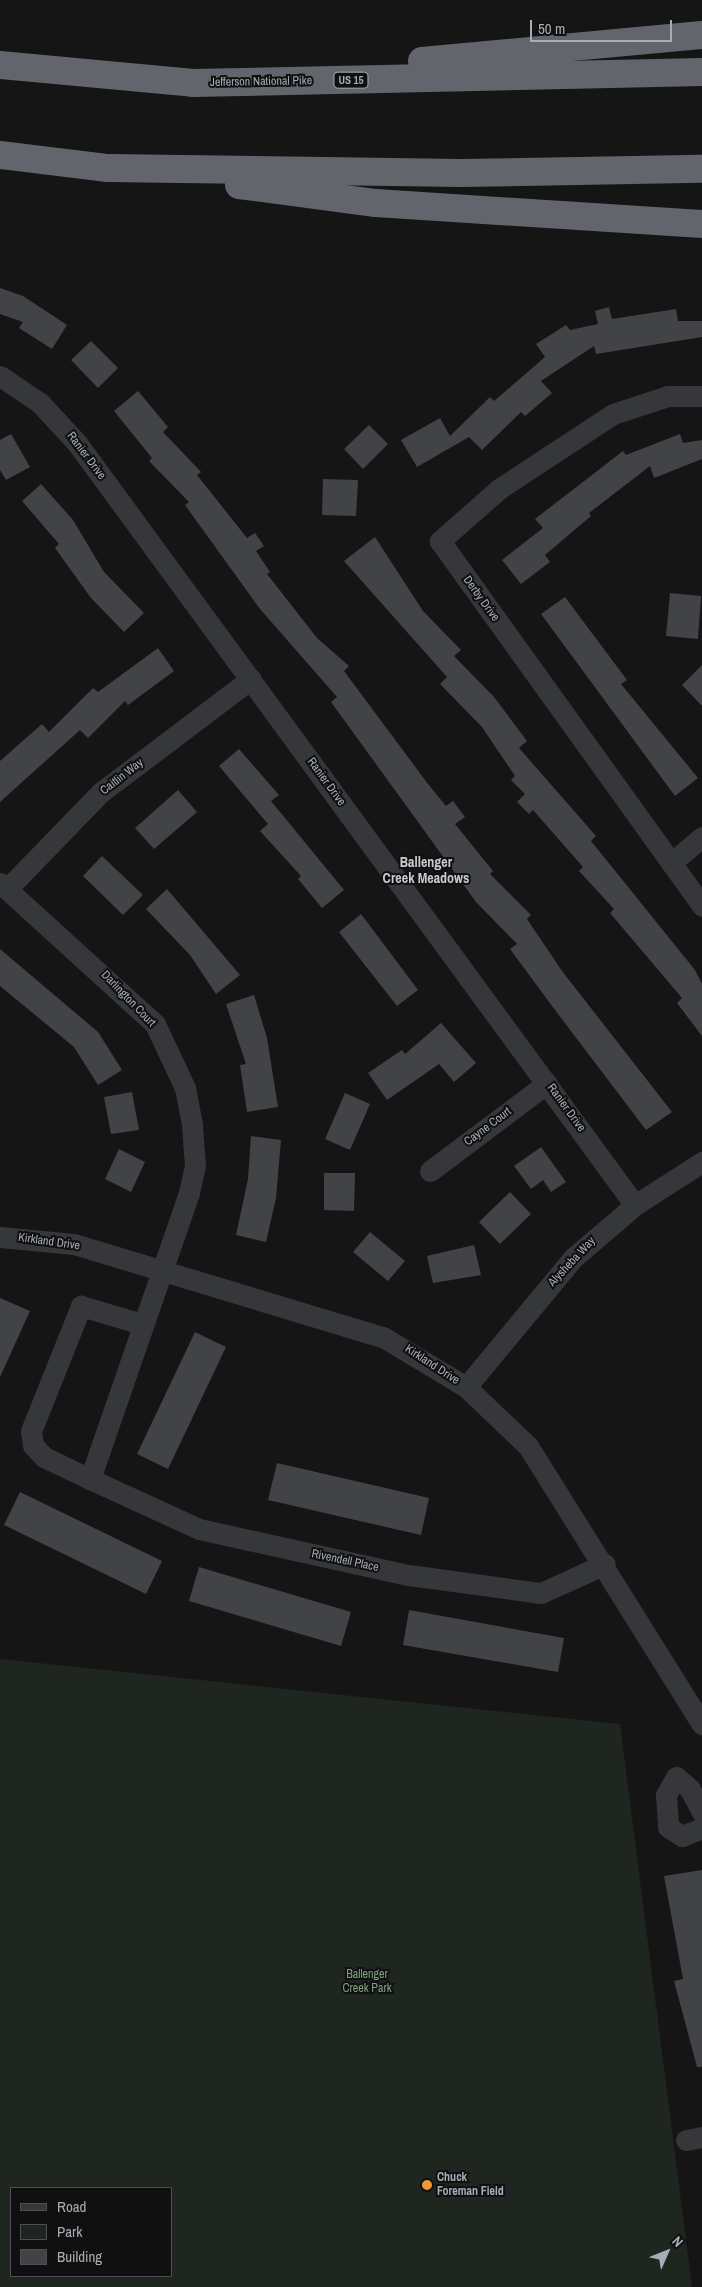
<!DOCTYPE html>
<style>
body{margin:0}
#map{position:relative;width:702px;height:2287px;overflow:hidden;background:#151516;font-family:"Archivo Narrow",sans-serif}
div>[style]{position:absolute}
.green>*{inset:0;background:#1f261f}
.building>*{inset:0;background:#414346}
.minor>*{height:21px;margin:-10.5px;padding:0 10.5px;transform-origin:10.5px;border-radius:10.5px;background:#36373b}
.highway>*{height:28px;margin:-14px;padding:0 14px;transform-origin:14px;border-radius:14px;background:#62666c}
.dots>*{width:14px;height:14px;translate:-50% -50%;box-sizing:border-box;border:2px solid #101011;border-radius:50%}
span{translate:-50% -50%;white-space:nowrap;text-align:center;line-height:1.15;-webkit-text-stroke:4px #101011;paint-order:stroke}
.shield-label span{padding:1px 4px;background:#101011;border:1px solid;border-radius:4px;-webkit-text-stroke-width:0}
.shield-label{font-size:11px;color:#a7adb6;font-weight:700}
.street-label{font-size:12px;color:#a7adb6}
.park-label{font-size:12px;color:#80a17e}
.poi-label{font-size:12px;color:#a7adb6;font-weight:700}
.left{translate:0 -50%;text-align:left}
.neighbourhood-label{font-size:14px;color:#c8ccd2;font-weight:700}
.legend{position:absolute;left:10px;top:2187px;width:162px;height:90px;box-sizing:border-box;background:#101011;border:1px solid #4c4f53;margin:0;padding:6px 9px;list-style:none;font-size:15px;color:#a7adb6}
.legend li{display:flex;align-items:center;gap:10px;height:25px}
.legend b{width:25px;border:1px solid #4c4f53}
.north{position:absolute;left:642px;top:2227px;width:50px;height:50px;-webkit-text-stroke:4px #101011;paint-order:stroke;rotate:46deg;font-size:14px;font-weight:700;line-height:20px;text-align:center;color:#a7adb6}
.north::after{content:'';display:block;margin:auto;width:18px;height:22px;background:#a7adb6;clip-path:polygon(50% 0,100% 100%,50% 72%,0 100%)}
.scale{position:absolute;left:530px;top:20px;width:142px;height:22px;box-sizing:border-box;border:2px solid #a7adb6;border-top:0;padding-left:6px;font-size:15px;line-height:18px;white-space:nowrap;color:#a7adb6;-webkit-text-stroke:4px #101011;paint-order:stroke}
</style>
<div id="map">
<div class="green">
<i style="clip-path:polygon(evenodd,0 1659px,620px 1724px,692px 2287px,0 2287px,0 1659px,11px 2188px,171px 2188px,171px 2276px,11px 2276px,11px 2188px)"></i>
</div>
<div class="building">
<i style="clip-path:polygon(0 288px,23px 296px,67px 325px,52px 349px,19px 328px,23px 322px,0 314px)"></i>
<i style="clip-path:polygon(609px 307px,612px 319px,676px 309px,678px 321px,702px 321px,702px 337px,596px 354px,594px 346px,541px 381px,552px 393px,525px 416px,521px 412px,482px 450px,469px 437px,417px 467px,401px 440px,440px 418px,450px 436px,490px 397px,494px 401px,545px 357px,536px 344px,566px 325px,570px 330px,598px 324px,595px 311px)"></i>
<i style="clip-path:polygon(91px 341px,118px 368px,98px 388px,71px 360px)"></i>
<i style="clip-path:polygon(138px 391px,168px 427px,163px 432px,201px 472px,197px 475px,247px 538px,255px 533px,264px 546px,256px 551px,270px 572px,267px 574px,317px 638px,349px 666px,344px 671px,428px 784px,446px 806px,453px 801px,465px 817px,455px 824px,493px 871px,490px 874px,531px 915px,527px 919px,562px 971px,672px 1112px,646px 1130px,552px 1006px,510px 949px,517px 944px,476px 902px,331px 702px,337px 697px,260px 609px,185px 505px,189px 502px,149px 461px,152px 458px,114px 411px)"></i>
<i style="clip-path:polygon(369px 425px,388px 444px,363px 469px,344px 449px)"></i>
<i style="clip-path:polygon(11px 434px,30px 467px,6px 480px,0 470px,0 440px)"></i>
<i style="clip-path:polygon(680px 434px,683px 443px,702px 440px,702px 459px,654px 478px,650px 466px,589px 513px,591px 516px,545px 555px,550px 562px,521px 584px,502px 560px,543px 528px,535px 519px,623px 451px,626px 455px)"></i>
<i style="clip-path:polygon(323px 479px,358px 480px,356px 516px,322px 515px)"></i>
<i style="clip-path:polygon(41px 484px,73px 520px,104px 572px,144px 613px,124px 632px,91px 598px,55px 548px,59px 544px,22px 501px)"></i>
<i style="clip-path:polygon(375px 537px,423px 611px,461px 650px,454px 656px,494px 697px,527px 741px,519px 748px,596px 836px,591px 841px,695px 970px,702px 984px,702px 1036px,677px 1003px,682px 998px,610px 913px,614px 909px,579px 871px,583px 867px,533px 810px,529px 814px,517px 802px,525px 794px,511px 780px,515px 776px,482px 727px,440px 684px,447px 677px,344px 561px)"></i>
<i style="clip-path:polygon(670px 593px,701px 596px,698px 639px,666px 636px)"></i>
<i style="clip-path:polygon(565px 597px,627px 680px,621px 684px,698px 778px,675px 796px,541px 614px)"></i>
<i style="clip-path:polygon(158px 648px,174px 671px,128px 705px,125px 701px,88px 738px,80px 730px,0 802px,0 761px,42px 724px,49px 732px,93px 688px,98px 692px)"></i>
<i style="clip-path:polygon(702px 665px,702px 706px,682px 685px)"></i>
<i style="clip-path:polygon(239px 749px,279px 795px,271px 801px,344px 890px,322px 908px,298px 879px,301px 876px,260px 831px,268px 824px,219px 766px)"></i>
<i style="clip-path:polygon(178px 790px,197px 812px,154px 849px,135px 828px)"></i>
<i style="clip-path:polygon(102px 856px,143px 895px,123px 915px,83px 876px)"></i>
<i style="clip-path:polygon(167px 889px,240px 975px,216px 994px,190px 955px,146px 909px)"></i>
<i style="clip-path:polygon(361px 914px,418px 990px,397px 1006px,339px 932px)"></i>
<i style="clip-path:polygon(0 949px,98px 1032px,122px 1070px,98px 1085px,74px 1047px,0 986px)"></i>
<i style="clip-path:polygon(254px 995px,267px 1038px,278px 1107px,247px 1112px,240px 1065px,246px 1064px,226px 1004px)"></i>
<i style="clip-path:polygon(441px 1023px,476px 1063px,454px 1082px,439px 1064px,387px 1100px,368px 1073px,402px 1050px,405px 1054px)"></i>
<i style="clip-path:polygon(132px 1092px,139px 1130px,111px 1134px,104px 1097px)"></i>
<i style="clip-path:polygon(345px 1093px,370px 1104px,350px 1150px,325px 1139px)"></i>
<i style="clip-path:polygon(251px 1136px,281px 1140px,276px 1198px,266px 1242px,236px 1235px,248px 1179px)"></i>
<i style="clip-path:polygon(541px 1147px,566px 1182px,551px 1192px,543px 1180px,531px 1189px,514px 1166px)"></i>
<i style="clip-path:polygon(119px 1149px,145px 1162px,131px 1192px,105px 1179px)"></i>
<i style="clip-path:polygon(324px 1173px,355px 1173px,354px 1211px,324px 1210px)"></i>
<i style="clip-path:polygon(510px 1192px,531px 1214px,500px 1244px,479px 1222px)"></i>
<i style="clip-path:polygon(370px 1232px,405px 1261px,388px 1281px,353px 1252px)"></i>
<i style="clip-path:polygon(474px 1245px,481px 1275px,433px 1283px,427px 1256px)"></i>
<i style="clip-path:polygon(0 1298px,30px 1311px,0 1377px)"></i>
<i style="clip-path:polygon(195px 1332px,226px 1347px,168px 1469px,137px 1454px)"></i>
<i style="clip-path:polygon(277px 1463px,429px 1498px,421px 1535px,268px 1500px)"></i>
<i style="clip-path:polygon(20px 1492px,162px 1561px,146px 1594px,4px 1525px)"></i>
<i style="clip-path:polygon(199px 1567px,351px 1612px,341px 1646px,189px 1601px)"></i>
<i style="clip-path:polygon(409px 1610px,564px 1638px,558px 1672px,403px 1645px)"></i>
<i style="clip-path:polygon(702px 1870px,702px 2067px,697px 2067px,674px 1981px,683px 1979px,664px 1876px)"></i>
</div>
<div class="minor">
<i style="left:0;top:376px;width:48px;rotate:34deg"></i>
<i style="left:40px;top:403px;width:54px;rotate:47.2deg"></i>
<i style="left:77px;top:443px;width:944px;rotate:53.79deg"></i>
<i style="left:702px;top:396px;width:34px;rotate:180deg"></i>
<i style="left:668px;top:396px;width:58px;rotate:161.9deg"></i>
<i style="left:613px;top:414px;width:136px;rotate:146.7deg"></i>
<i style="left:499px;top:489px;width:79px;rotate:138.6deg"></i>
<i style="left:440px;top:541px;width:449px;rotate:54.3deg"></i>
<i style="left:671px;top:863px;width:40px;rotate:-40deg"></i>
<i style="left:0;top:883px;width:210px;rotate:42.3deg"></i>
<i style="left:155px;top:1024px;width:71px;rotate:64.9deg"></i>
<i style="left:185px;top:1088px;width:38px;rotate:79deg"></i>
<i style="left:192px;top:1125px;width:41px;rotate:85.8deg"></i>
<i style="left:195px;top:1166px;width:28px;rotate:103deg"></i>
<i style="left:189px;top:1193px;width:303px;rotate:109.1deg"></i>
<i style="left:90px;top:1479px;width:51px;rotate:-154.4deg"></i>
<i style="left:44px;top:1457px;width:16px;rotate:-133deg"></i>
<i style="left:33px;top:1445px;width:14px;rotate:-98deg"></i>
<i style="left:31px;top:1431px;width:135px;rotate:-68.2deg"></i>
<i style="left:81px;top:1306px;width:64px;rotate:16.4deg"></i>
<i style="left:7px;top:889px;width:134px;rotate:-45.9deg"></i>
<i style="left:100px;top:793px;width:189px;rotate:-37.1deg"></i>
<i style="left:430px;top:1171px;width:146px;rotate:-36.9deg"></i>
<i style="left:0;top:1237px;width:74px;rotate:5.4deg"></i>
<i style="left:74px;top:1244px;width:323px;rotate:16.8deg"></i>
<i style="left:383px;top:1337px;width:97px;rotate:31.1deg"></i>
<i style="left:466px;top:1387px;width:86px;rotate:43.6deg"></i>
<i style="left:528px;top:1446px;width:328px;rotate:58deg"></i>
<i style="left:466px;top:1387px;width:168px;rotate:-50.3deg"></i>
<i style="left:573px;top:1258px;width:82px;rotate:-40.5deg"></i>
<i style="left:635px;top:1205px;width:80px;rotate:-32.7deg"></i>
<i style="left:90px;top:1479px;width:120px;rotate:24.6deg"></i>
<i style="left:199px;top:1529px;width:215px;rotate:12.4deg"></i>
<i style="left:409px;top:1575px;width:133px;rotate:7.8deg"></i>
<i style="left:541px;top:1593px;width:70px;rotate:-24.4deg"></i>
<i style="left:702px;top:1812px;width:26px;rotate:-118deg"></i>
<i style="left:690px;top:1789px;width:18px;rotate:-139deg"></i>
<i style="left:676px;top:1777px;width:21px;rotate:119deg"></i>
<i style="left:666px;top:1795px;width:32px;rotate:86deg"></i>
<i style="left:668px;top:1827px;width:17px;rotate:33deg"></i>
<i style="left:682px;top:1836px;width:22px;rotate:-22deg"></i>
<i style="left:686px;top:2140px;width:16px;rotate:-11deg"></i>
</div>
<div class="highway">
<i style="left:422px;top:61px;width:281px;rotate:-5.3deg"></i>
<i style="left:0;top:65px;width:194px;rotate:5.3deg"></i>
<i style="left:193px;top:83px;width:509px;rotate:-1.24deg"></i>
<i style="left:0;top:155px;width:109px;rotate:6.9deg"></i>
<i style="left:108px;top:168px;width:353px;rotate:0.8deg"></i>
<i style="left:461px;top:173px;width:241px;rotate:-1deg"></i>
<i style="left:239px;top:185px;width:138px;rotate:7.5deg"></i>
<i style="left:376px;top:203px;width:327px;rotate:3.7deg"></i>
</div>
<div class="dots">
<i style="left:427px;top:2185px;background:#ec9a37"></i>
</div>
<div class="shield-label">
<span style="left:351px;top:80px">US 15</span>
</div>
<div class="street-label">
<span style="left:261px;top:82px;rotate:-1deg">Jefferson National Pike</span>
<span style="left:86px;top:456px;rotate:53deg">Ranier Drive</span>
<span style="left:481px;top:599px;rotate:54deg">Derby Drive</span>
<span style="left:122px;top:777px;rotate:-38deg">Caitlin Way</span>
<span style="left:326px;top:782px;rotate:54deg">Ranier Drive</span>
<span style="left:128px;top:999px;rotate:46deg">Darlington Court</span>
<span style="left:566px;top:1108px;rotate:54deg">Ranier Drive</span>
<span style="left:488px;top:1127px;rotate:-37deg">Cayne Court</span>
<span style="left:49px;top:1242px;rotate:8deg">Kirkland Drive</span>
<span style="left:572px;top:1262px;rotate:-47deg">Alysheba Way</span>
<span style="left:432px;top:1365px;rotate:33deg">Kirkland Drive</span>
<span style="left:345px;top:1561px;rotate:12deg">Rivendell Place</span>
</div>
<div class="park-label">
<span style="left:367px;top:1982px">Ballenger<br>Creek Park</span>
</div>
<div class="poi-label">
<span class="left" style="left:437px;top:2185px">Chuck<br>Foreman Field</span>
</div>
<div class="neighbourhood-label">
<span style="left:426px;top:870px">Ballenger<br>Creek Meadows</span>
</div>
<ul class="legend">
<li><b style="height:6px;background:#36373b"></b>Road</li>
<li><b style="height:14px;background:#1f261f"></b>Park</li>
<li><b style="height:14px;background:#414346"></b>Building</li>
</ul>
<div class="north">N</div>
<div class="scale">50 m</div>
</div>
